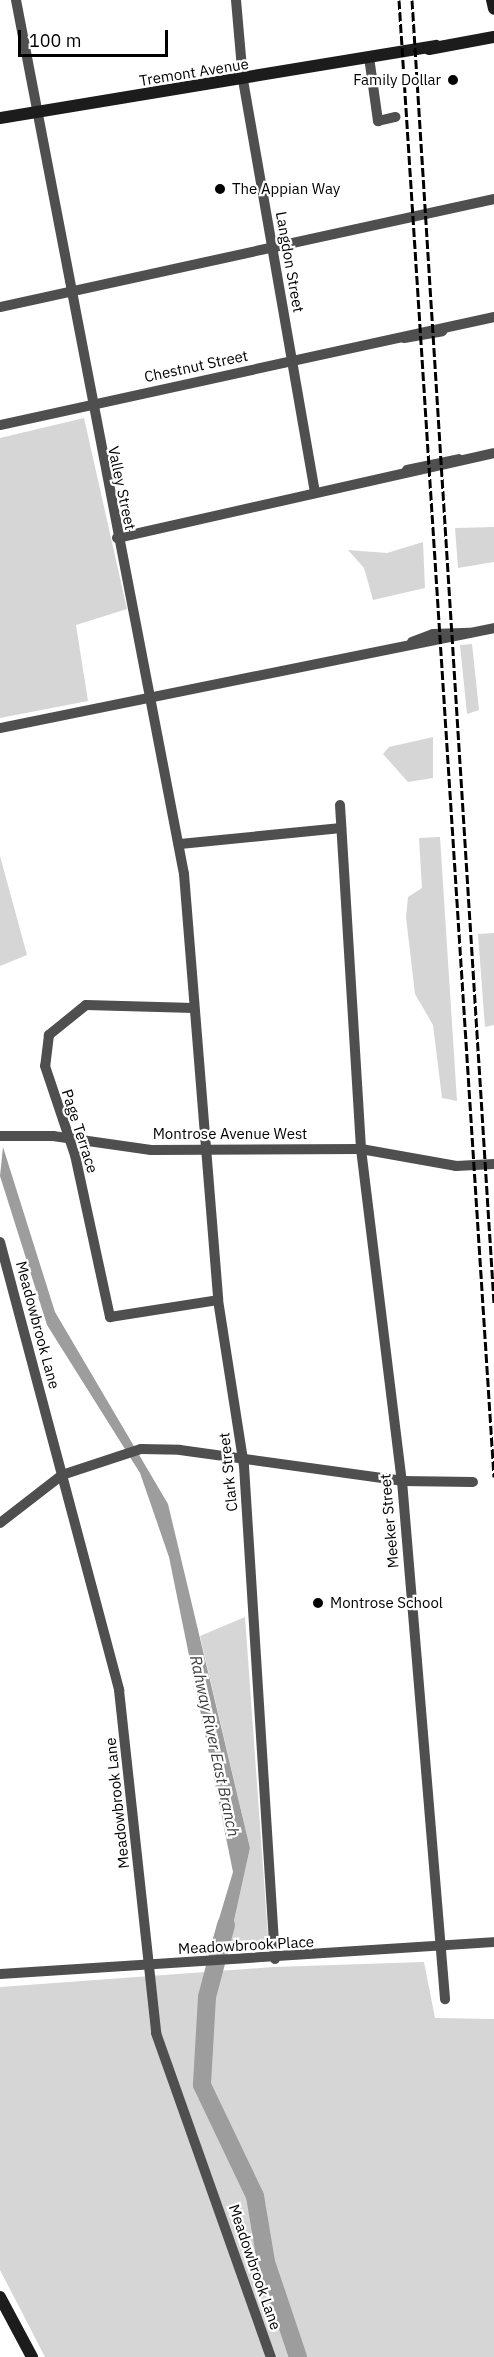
<!DOCTYPE html>
<style>
body{margin:0}
#map{position:relative;width:494px;height:2357px;overflow:hidden;background:#fff;font-family:"IBM Plex Sans",sans-serif}
div>[style]{position:absolute}
.green>*{inset:0;background:#d6d6d6}
.water>*{inset:0;background:#9d9d9d}
.river>*{height:18px;margin:-9px;padding:0 9px;transform-origin:9px;border-radius:9px;background:#9d9d9d}
.street>*{height:10px;margin:-5px;padding:0 5px;transform-origin:5px;border-radius:5px;background:#4f4f4f}
.secondary>*{height:12px;margin:-6px;padding:0 6px;transform-origin:6px;border-radius:6px;background:#1c1c1c}
.rail>*{height:3px;margin-top:-1.5px;transform-origin:0;background:repeating-linear-gradient(90deg,#000 0 9px,transparent 0 12px)}
.dots>*{width:16px;height:16px;translate:-50% -50%;box-sizing:border-box;border:3px solid #fff;border-radius:50%}
span{translate:-50% -50%;white-space:nowrap;text-align:center;line-height:1.15;-webkit-text-stroke:4.5px #fff;paint-order:stroke}
.street-label{font-size:15px;color:#000}
.poi-label{font-size:15px;color:#000}
.right{translate:-100% -50%;text-align:right}
.left{translate:0 -50%;text-align:left}
.water-label{font-size:16px;color:#3e3e3e;font-style:italic}
.scale{position:absolute;left:18px;top:30px;width:150px;height:27px;box-sizing:border-box;border:3px solid #000;border-top:0;padding-left:8px;font-size:18px;line-height:21px;white-space:nowrap;color:#000;-webkit-text-stroke:4px #fff;paint-order:stroke}
</style>
<div id="map">
<div class="green">
<i style="clip-path:polygon(84px 418px,127px 609px,76px 625px,88px 701px,0 718px,0 438px)"></i>
<i style="clip-path:polygon(494px 527px,494px 562px,458px 568px,455px 528px)"></i>
<i style="clip-path:polygon(423px 542px,425px 588px,373px 600px,364px 568px,348px 550px,387px 553px)"></i>
<i style="clip-path:polygon(472px 644px,479px 710px,467px 714px,460px 645px)"></i>
<i style="clip-path:polygon(433px 737px,433px 778px,408px 782px,383px 754px,389px 747px)"></i>
<i style="clip-path:polygon(440px 837px,457px 1101px,442px 1098px,433px 1025px,415px 994px,406px 917px,408px 897px,422px 888px,419px 838px)"></i>
<i style="clip-path:polygon(0 856px,27px 955px,0 966px)"></i>
<i style="clip-path:polygon(494px 933px,494px 1025px,485px 1027px,478px 934px)"></i>
<i style="clip-path:polygon(245px 1617px,269px 1950px,232px 1951px,228px 1948px,250px 1848px,200px 1636px)"></i>
<i style="clip-path:polygon(424px 1962px,435px 2018px,494px 2019px,494px 2357px,45px 2357px,0 2270px,0 1987px,273px 1967px)"></i>
</div>
<div class="water">
<i style="clip-path:polygon(3px 1147px,55px 1312px,168px 1504px,250px 1848px,228px 1948px,210px 1949px,233px 1872px,169px 1557px,140px 1473px,47px 1325px,0 1176px)"></i>
</div>
<div class="river">
<i style="left:226px;top:1925px;width:74px;rotate:104.8deg"></i>
<i style="left:207px;top:1997px;width:88px;rotate:93.3deg"></i>
<i style="left:202px;top:2085px;width:123px;rotate:64.5deg"></i>
<i style="left:255px;top:2196px;width:67px;rotate:80.5deg"></i>
<i style="left:266px;top:2262px;width:100px;rotate:71.4deg"></i>
</div>
<div class="street">
<i style="left:16px;top:0;width:890px;rotate:79.12deg"></i>
<i style="left:184px;top:874px;width:427px;rotate:85.4deg"></i>
<i style="left:218px;top:1300px;width:168px;rotate:81.1deg"></i>
<i style="left:244px;top:1466px;width:494px;rotate:86.4deg"></i>
<i style="left:236px;top:0;width:80px;rotate:85deg"></i>
<i style="left:243px;top:80px;width:419px;rotate:80.1deg"></i>
<i style="left:369px;top:57px;width:65px;rotate:82deg"></i>
<i style="left:378px;top:121px;width:18px;rotate:-13deg"></i>
<i style="left:0;top:307px;width:506px;rotate:-12.33deg"></i>
<i style="left:404px;top:338px;width:39px;rotate:-10deg"></i>
<i style="left:0;top:425px;width:506px;rotate:-12.33deg"></i>
<i style="left:407px;top:470px;width:53px;rotate:-11.9deg"></i>
<i style="left:117px;top:538px;width:386px;rotate:-12.7deg"></i>
<i style="left:412px;top:642px;width:22px;rotate:-21deg"></i>
<i style="left:433px;top:634px;width:37px;rotate:-2deg"></i>
<i style="left:0;top:728px;width:504px;rotate:-11.44deg"></i>
<i style="left:340px;top:805px;width:345px;rotate:86.5deg"></i>
<i style="left:361px;top:1149px;width:335px;rotate:83deg"></i>
<i style="left:402px;top:1481px;width:520px;rotate:85.25deg"></i>
<i style="left:180px;top:844px;width:162px;rotate:-5.7deg"></i>
<i style="left:194px;top:1008px;width:108px;rotate:-178.4deg"></i>
<i style="left:86px;top:1005px;width:48px;rotate:141deg"></i>
<i style="left:49px;top:1035px;width:31px;rotate:97deg"></i>
<i style="left:45px;top:1066px;width:94px;rotate:71.4deg"></i>
<i style="left:75px;top:1155px;width:166px;rotate:77.8deg"></i>
<i style="left:110px;top:1317px;width:109px;rotate:-8.9deg"></i>
<i style="left:0;top:1136px;width:53px"></i>
<i style="left:53px;top:1136px;width:99px;rotate:8.1deg"></i>
<i style="left:151px;top:1150px;width:210px;rotate:-0.3deg"></i>
<i style="left:361px;top:1149px;width:97px;rotate:10.1deg"></i>
<i style="left:456px;top:1166px;width:38px;rotate:-3deg"></i>
<i style="left:0;top:1242px;width:464px;rotate:75.1deg"></i>
<i style="left:119px;top:1690px;width:345px;rotate:83.8deg"></i>
<i style="left:156px;top:2033px;width:344px;rotate:70.5deg"></i>
<i style="left:0;top:1523px;width:78px;rotate:-37.7deg"></i>
<i style="left:62px;top:1475px;width:83px;rotate:-18.2deg"></i>
<i style="left:141px;top:1449px;width:39px;rotate:1deg"></i>
<i style="left:180px;top:1450px;width:224px;rotate:7.9deg"></i>
<i style="left:402px;top:1481px;width:71px;rotate:0.8deg"></i>
<i style="left:0;top:1974px;width:494px;rotate:-3.7deg"></i>
</div>
<div class="secondary">
<i style="left:492px;top:0;width:9px;rotate:77deg"></i>
<i style="left:429px;top:49px;width:66px;rotate:-10.5deg"></i>
<i style="left:0;top:118px;width:442px;rotate:-9.4deg"></i>
<i style="left:0;top:2297px;width:68px;rotate:61.9deg"></i>
</div>
<div class="rail">
<i style="left:399px;top:0;width:1480px;rotate:86.32deg"></i>
<i style="left:412px;top:0;width:1307px;rotate:86.4deg"></i>
</div>
<div class="dots">
<i style="left:453px;top:80px;background:#000"></i>
<i style="left:220px;top:189px;background:#000"></i>
<i style="left:318px;top:1603px;background:#000"></i>
</div>
<div class="street-label">
<span style="left:194px;top:72px;rotate:-9deg">Tremont Avenue</span>
<span style="left:290px;top:262px;rotate:80deg">Langdon Street</span>
<span style="left:196px;top:366px;rotate:-12deg">Chestnut Street</span>
<span style="left:122px;top:488px;rotate:78deg">Valley Street</span>
<span style="left:80px;top:1131px;rotate:72deg">Page Terrace</span>
<span style="left:230px;top:1134px">Montrose Avenue West</span>
<span style="left:38px;top:1325px;rotate:75deg">Meadowbrook Lane</span>
<span style="left:228px;top:1472px;rotate:-96deg">Clark Street</span>
<span style="left:389px;top:1521px;rotate:-95deg">Meeker Street</span>
<span style="left:117px;top:1803px;rotate:-96deg">Meadowbrook Lane</span>
<span style="left:246px;top:1945px;rotate:-3deg">Meadowbrook Place</span>
<span style="left:255px;top:2267px;rotate:71deg">Meadowbrook Lane</span>
</div>
<div class="poi-label">
<span class="right" style="left:441px;top:80px">Family Dollar</span>
<span class="left" style="left:232px;top:189px">The Appian Way</span>
<span class="left" style="left:330px;top:1603px">Montrose School</span>
</div>
<div class="water-label">
<span style="left:215px;top:1746px;rotate:78deg">Rahway River East Branch</span>
</div>
<div class="scale">100 m</div>
</div>
